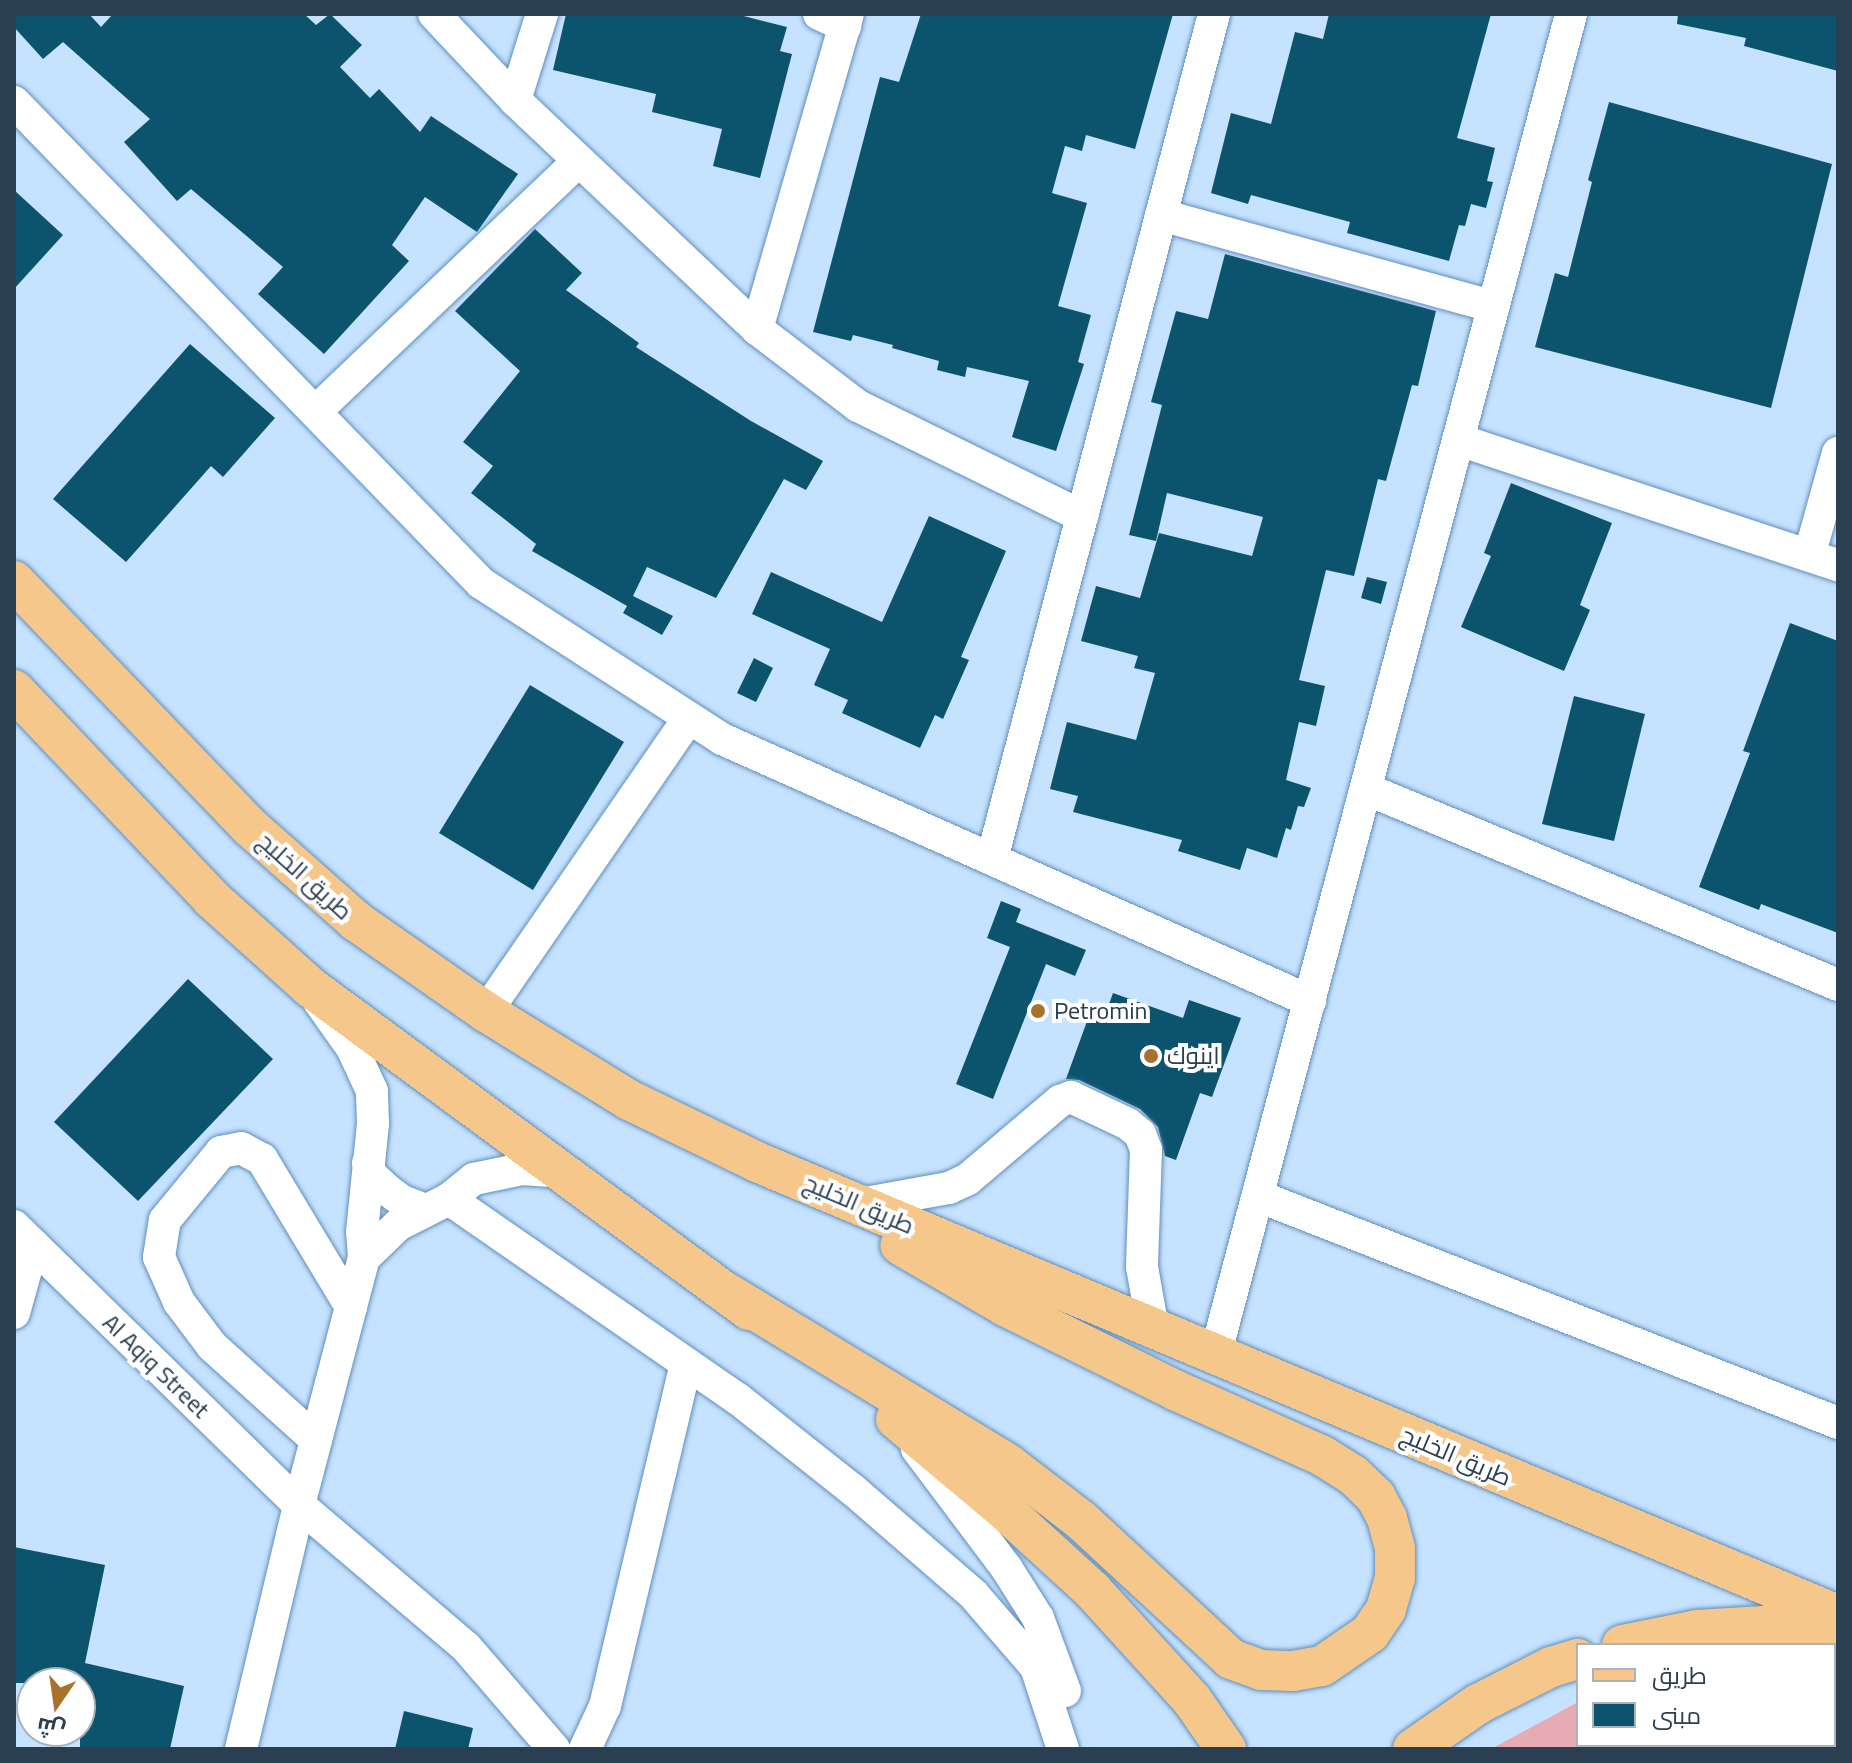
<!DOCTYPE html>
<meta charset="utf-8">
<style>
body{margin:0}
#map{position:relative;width:1852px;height:1763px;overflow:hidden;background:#c5e2ff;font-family:Georgia,Cairo,serif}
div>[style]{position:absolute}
.green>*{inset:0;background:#e7abb4}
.building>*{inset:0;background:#0c546e}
.roads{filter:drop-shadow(0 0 2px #618ebb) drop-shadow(0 0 2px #618ebb)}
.minor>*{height:32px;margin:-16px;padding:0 16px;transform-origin:16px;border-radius:16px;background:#fff}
.major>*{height:40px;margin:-20px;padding:0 20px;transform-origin:20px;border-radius:20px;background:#f5c78b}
.dots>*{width:22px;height:22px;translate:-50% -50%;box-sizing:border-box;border:4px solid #fff;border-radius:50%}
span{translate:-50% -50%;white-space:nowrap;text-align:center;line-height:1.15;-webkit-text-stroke:8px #fff;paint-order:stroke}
.street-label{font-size:24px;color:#2b3f52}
.poi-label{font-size:24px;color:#2b3f52}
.left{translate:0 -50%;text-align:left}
.frame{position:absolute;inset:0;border:16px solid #2b3f52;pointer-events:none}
.legend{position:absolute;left:1576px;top:1643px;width:260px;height:104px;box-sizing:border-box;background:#fff;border:2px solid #aab2ba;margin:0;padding:10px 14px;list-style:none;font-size:24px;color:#2b3f52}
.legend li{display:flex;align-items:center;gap:16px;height:40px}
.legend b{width:40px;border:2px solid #aab2ba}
.north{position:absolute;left:16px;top:1667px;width:80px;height:80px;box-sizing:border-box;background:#fff;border:2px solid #aab2ba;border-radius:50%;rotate:193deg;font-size:22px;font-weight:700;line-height:32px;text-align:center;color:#2b3f52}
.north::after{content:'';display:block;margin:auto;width:28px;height:36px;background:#a8722d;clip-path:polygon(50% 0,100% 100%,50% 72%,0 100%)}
</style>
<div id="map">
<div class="green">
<i style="clip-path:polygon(1834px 1681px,1838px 1682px,1838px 1749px,1491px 1749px,1578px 1702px,1578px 1745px,1834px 1745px)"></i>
</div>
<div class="building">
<i style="clip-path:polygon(14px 14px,89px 14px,101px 27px,113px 14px,304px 14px,316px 25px,330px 14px,362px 45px,340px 67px,370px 98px,379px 89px,420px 132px,431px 116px,518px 174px,477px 232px,425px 197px,392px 245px,409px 261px,324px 354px,258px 294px,283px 267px,191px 189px,177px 201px,124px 142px,150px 119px,63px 42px,43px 59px,14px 27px)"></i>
<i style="clip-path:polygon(566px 14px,736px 14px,787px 27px,780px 51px,792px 54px,760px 178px,713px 166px,722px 129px,652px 112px,656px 94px,553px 70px)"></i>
<i style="clip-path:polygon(921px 14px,1173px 14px,1135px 149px,1086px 135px,1082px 151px,1065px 146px,1052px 193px,1087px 203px,1058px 306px,1091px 315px,1078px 362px,1084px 364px,1056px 451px,1012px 437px,1029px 381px,967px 367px,965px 377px,937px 370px,939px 361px,892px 348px,893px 345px,853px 335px,851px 341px,813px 332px,880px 77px,899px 82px)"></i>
<i style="clip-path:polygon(1329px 14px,1491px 14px,1457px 138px,1495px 148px,1487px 181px,1493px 182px,1486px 208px,1471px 204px,1465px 226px,1459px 225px,1449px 261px,1347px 233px,1350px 222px,1251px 195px,1248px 204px,1211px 193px,1231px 113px,1271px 124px,1295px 32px,1323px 39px)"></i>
<i style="clip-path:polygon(1678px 14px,1838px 14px,1838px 71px,1744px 46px,1746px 38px,1677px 24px)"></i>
<i style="clip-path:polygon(1609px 102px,1832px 164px,1771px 408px,1535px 347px,1555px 273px,1568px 277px,1592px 182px,1588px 180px)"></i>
<i style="clip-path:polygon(14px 190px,63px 235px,14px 289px)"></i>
<i style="clip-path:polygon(535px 229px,582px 273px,566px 290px,639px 343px,636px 347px,751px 421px,823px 461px,806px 490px,784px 479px,716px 598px,647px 567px,633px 596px,673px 616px,662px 635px,623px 613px,627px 606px,532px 551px,536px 544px,471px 493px,493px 466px,463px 442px,520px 371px,455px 311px)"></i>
<i style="clip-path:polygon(1225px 254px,1436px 311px,1418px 386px,1412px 385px,1386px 481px,1378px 479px,1354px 576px,1326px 570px,1299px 680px,1325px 686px,1316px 726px,1299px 722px,1286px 780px,1311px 788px,1304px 807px,1298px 806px,1291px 830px,1286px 828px,1277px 858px,1247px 848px,1240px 870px,1178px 851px,1182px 840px,1073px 812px,1078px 796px,1050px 789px,1067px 722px,1136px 740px,1155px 673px,1134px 668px,1138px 656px,1081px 641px,1096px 586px,1140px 598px,1159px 533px,1252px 556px,1263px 517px,1167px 493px,1156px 541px,1129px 535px,1162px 405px,1151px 402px,1176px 311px,1208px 319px)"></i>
<i style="clip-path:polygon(190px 344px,275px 418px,223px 477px,211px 466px,126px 562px,53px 499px)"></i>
<i style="clip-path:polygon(1511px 483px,1612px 523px,1580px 605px,1590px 610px,1564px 671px,1461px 627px,1491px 556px,1484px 553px)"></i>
<i style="clip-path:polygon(929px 516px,1006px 551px,961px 657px,969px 660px,943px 719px,935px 715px,920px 748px,842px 713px,848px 700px,814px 685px,830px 649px,752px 614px,771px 572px,882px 622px)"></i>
<i style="clip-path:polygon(1367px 577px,1387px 582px,1381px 604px,1361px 598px)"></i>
<i style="clip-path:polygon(1790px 623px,1838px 641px,1838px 933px,1761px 904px,1759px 910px,1699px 887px,1750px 753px,1743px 751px)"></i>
<i style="clip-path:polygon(754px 658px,773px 668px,756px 702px,737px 693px)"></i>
<i style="clip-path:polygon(530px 685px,624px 742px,533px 890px,439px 833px)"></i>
<i style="clip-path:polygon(1574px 696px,1645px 714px,1614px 841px,1542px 824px)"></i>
<i style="clip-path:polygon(1001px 901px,1021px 909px,1016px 922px,1086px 950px,1075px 976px,1046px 964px,993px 1099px,956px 1084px,1010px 947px,987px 938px)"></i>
<i style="clip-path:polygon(188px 979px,273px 1059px,138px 1201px,54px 1122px)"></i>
<i style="clip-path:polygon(1113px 993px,1183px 1018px,1189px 1000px,1241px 1018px,1212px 1097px,1200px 1093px,1176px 1160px,1165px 1156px,1158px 1127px,1140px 1109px,1079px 1080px,1066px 1079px,1090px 1013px,1104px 1018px)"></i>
<i style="clip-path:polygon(14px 1547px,105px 1565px,85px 1663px,184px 1686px,170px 1749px,80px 1749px,80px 1683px,14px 1683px)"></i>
<i style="clip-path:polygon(404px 1711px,473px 1728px,468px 1749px,395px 1749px)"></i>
</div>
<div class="roads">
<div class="minor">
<i style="left:434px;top:14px;width:118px;rotate:46.7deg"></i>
<i style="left:515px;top:100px;width:333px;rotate:43.4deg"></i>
<i style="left:757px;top:329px;width:127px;rotate:37.3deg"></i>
<i style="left:858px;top:406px;width:250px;rotate:26.2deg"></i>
<i style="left:819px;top:14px;width:29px;rotate:25deg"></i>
<i style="left:515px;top:100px;width:90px;rotate:-72.6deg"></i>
<i style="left:14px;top:102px;width:670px;rotate:45.85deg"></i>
<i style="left:481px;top:583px;width:287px;rotate:32.9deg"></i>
<i style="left:722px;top:739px;width:644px;rotate:24.02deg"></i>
<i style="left:1161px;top:215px;width:345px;rotate:15.4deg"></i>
<i style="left:757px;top:329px;width:328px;rotate:-73.9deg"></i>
<i style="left:315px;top:412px;width:364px;rotate:-43.6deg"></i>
<i style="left:1459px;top:440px;width:399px;rotate:18.3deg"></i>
<i style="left:1810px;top:553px;width:104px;rotate:-74.4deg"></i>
<i style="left:1366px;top:789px;width:511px;rotate:22.55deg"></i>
<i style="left:992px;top:859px;width:874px;rotate:-75.28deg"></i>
<i style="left:486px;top:1012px;width:357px;rotate:-55.4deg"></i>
<i style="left:368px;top:1163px;width:12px;rotate:76deg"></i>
<i style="left:371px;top:1175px;width:21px;rotate:43deg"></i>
<i style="left:386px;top:1189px;width:20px;rotate:37deg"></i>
<i style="left:402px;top:1201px;width:25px;rotate:21deg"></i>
<i style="left:1258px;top:1196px;width:623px;rotate:21.37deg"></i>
<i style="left:449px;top:1199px;width:351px;rotate:34.7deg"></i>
<i style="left:738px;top:1399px;width:147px;rotate:38.4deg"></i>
<i style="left:853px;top:1490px;width:159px;rotate:40.9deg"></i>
<i style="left:973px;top:1594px;width:96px;rotate:49.2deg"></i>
<i style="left:1036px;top:1667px;width:86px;rotate:71.8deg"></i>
<i style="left:860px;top:1204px;width:90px;rotate:-10.2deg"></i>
<i style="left:949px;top:1188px;width:21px;rotate:-25deg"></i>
<i style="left:968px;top:1179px;width:121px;rotate:-40.3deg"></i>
<i style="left:1060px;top:1101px;width:12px;rotate:-20deg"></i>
<i style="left:1071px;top:1097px;width:63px;rotate:25.3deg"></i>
<i style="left:1128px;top:1124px;width:16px;rotate:40deg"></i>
<i style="left:1140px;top:1134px;width:17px;rotate:69deg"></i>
<i style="left:1146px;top:1150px;width:117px;rotate:92deg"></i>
<i style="left:1142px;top:1267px;width:63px;rotate:79.9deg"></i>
<i style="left:14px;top:1226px;width:399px;rotate:44.4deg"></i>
<i style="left:299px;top:1505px;width:219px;rotate:40.4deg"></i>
<i style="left:466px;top:1647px;width:135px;rotate:49.2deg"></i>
<i style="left:364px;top:1258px;width:47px;rotate:-44.1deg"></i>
<i style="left:398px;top:1225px;width:57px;rotate:-27deg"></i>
<i style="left:449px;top:1199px;width:32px;rotate:-39deg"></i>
<i style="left:474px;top:1179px;width:49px;rotate:-11.8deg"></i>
<i style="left:522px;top:1169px;width:39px;rotate:4deg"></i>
<i style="left:14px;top:1313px;width:71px;rotate:-74.4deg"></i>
<i style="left:1215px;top:1356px;width:1388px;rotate:-75.14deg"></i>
<i style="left:316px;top:1440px;width:140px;rotate:-137.9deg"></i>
<i style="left:212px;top:1346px;width:55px;rotate:-126.9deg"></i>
<i style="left:179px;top:1302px;width:49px;rotate:-114deg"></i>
<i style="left:159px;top:1257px;width:37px;rotate:-81deg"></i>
<i style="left:165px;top:1220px;width:88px;rotate:-50.5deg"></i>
<i style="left:221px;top:1152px;width:20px;rotate:-11deg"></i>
<i style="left:241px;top:1148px;width:24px;rotate:28deg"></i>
<i style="left:262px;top:1159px;width:173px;rotate:59deg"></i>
<i style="left:917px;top:1449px;width:150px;rotate:53.1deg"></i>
<i style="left:1007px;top:1569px;width:58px;rotate:57.7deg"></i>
<i style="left:1038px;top:1618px;width:78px;rotate:69.7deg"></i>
<i style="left:241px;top:1749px;width:251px;rotate:-76.6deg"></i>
<i style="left:299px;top:1505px;width:255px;rotate:-75.3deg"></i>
<i style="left:364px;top:1258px;width:26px;rotate:-94deg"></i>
<i style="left:362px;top:1232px;width:110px;rotate:-84.2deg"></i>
<i style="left:373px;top:1123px;width:32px;rotate:-92deg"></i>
<i style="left:372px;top:1091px;width:47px;rotate:-114.9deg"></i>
<i style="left:352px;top:1048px;width:59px;rotate:-125.3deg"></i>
<i style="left:585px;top:1749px;width:47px;rotate:-65.1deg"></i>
<i style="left:605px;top:1706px;width:351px;rotate:-76.7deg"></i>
</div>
<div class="major">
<i style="left:14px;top:581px;width:341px;rotate:46.2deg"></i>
<i style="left:250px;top:827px;width:142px;rotate:41.6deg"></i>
<i style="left:356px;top:921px;width:159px;rotate:35deg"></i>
<i style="left:486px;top:1012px;width:168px;rotate:31.6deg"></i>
<i style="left:629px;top:1100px;width:142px;rotate:25.8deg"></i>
<i style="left:757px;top:1162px;width:1172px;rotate:22.74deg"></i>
<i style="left:14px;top:690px;width:288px;rotate:46.5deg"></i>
<i style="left:212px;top:899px;width:132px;rotate:41.9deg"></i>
<i style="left:310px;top:987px;width:545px;rotate:36.34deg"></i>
<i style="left:727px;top:1293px;width:329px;rotate:31.3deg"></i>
<i style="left:1008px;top:1464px;width:93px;rotate:37.6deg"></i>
<i style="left:1082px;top:1521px;width:203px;rotate:42.8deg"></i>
<i style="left:1231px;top:1659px;width:32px;rotate:20deg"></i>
<i style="left:1261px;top:1670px;width:32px;rotate:2deg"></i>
<i style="left:1293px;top:1671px;width:29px;rotate:-10deg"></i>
<i style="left:1322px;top:1666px;width:58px;rotate:-34.5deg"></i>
<i style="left:1370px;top:1633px;width:29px;rotate:-56deg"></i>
<i style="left:1386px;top:1609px;width:32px;rotate:-74deg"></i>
<i style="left:1395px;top:1578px;width:30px;rotate:-90deg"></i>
<i style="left:1395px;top:1548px;width:31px;rotate:-105deg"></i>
<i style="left:1387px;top:1518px;width:24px;rotate:-118deg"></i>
<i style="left:1376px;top:1497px;width:32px;rotate:-136deg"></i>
<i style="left:1353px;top:1475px;width:36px;rotate:-148deg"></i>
<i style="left:1323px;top:1456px;width:162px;rotate:-156deg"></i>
<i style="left:1175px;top:1390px;width:190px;rotate:-153.7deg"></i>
<i style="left:1005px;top:1306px;width:121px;rotate:-149.8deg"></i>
<i style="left:896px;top:1419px;width:134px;rotate:39.9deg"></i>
<i style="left:999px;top:1505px;width:126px;rotate:42.4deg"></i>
<i style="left:1092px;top:1590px;width:149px;rotate:47.7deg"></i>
<i style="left:1192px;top:1700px;width:60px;rotate:55.2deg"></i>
<i style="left:1622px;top:1645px;width:76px;rotate:-11.3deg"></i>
<i style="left:1697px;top:1630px;width:66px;rotate:-3.5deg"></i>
<i style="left:1763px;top:1626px;width:75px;rotate:5.3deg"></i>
<i style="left:1413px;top:1749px;width:79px;rotate:-34.7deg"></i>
<i style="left:1478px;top:1704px;width:82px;rotate:-26.9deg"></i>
<i style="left:1551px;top:1667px;width:28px;rotate:-17deg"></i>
</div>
</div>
<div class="dots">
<i style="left:1038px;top:1011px;background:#a8722d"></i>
<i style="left:1151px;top:1056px;background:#a8722d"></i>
</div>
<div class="street-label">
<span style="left:305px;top:876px;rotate:42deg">طريق الخليج</span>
<span style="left:859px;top:1204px;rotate:23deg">طريق الخليج</span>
<span style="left:156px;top:1366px;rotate:44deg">Al Aqiq Street</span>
<span style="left:1456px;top:1456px;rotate:23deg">طريق الخليج</span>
</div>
<div class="poi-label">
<span class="left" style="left:1054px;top:1011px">Petromin</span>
<span class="left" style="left:1167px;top:1056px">اينوك</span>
</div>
<div class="frame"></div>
<ul class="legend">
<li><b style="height:10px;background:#f5c78b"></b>طريق</li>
<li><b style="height:22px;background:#0c546e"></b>مبنى</li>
</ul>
<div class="north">ش</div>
</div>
